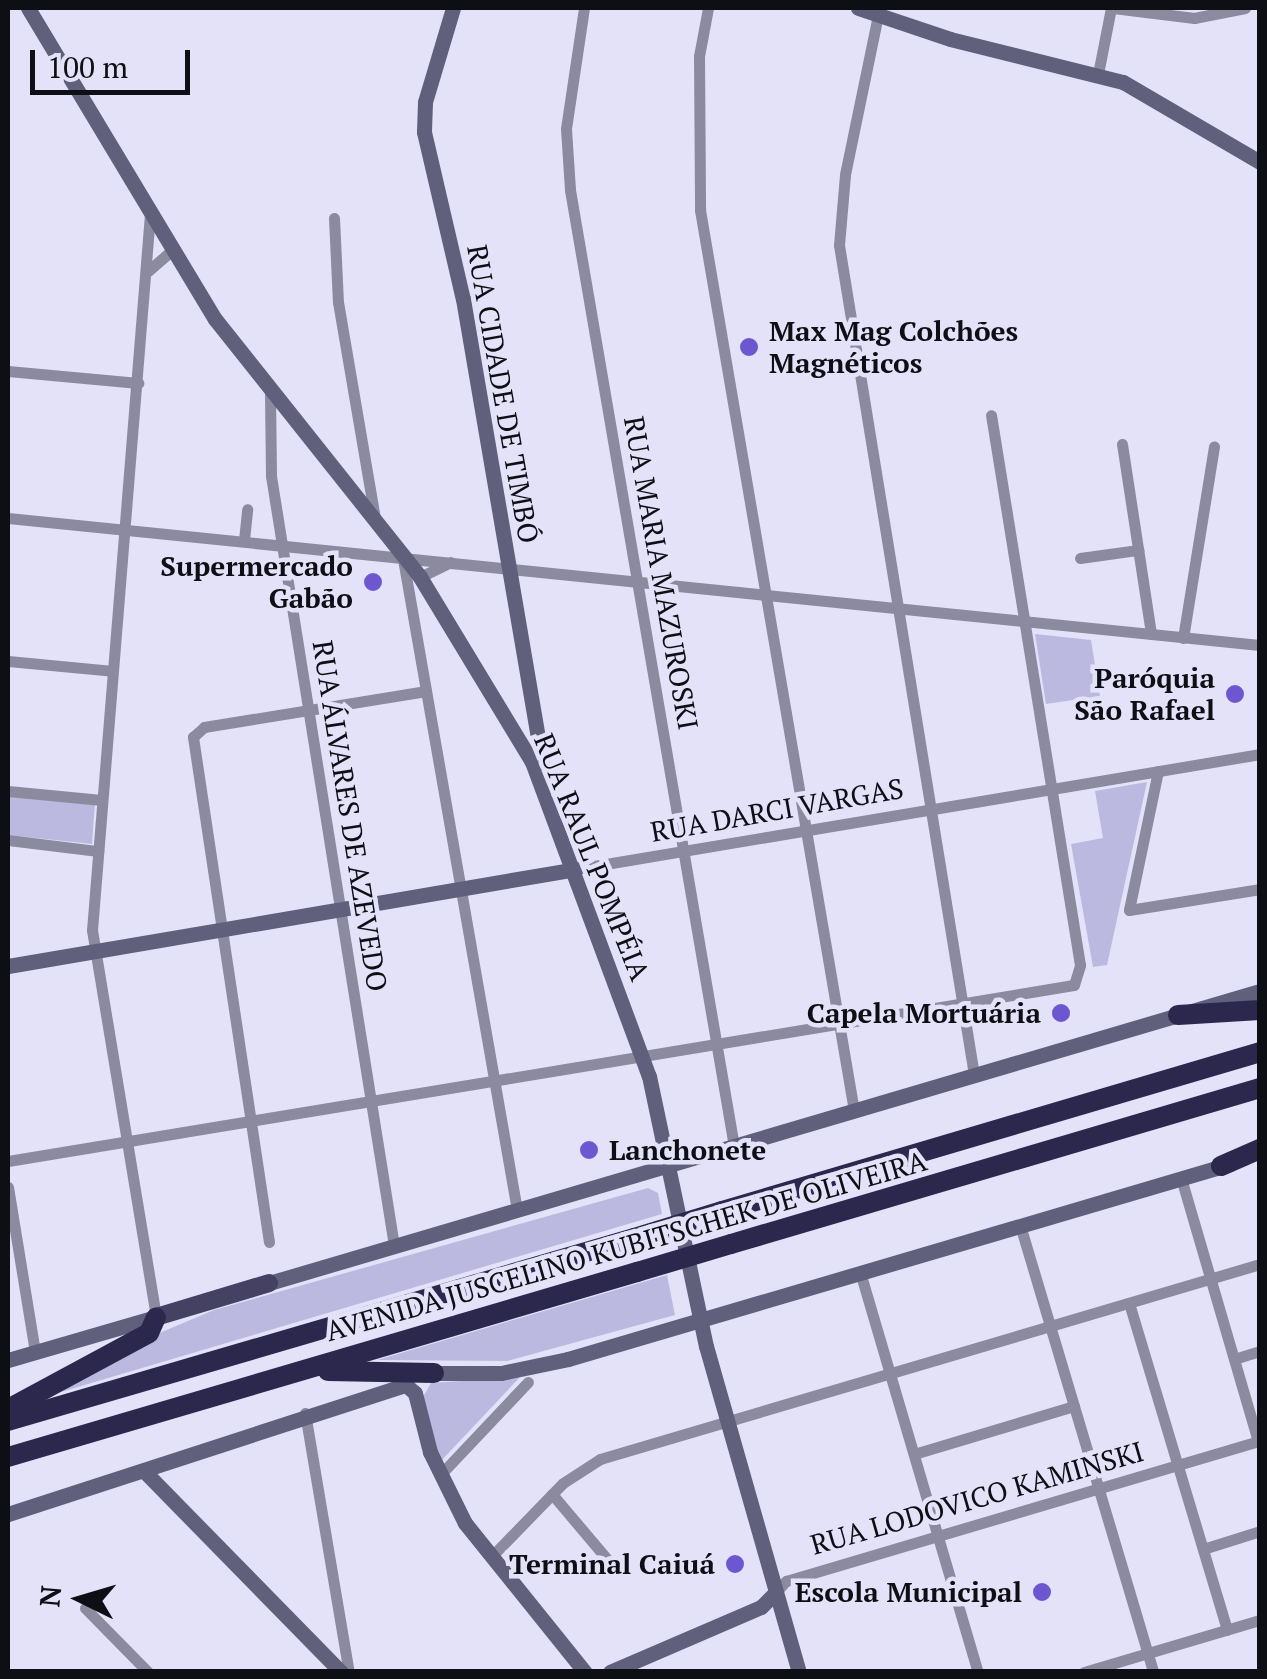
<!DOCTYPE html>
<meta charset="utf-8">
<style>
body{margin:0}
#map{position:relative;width:1267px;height:1679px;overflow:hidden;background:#e3e2f9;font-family:"PT Serif",serif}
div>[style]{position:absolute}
.green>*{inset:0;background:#bbb9e0}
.street>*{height:11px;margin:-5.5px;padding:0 5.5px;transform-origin:5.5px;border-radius:5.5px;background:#8b8a9e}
.secondary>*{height:15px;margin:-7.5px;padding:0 7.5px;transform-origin:7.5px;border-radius:7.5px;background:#61607c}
.primary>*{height:18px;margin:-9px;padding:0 9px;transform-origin:9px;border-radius:9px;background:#444163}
.highway>*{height:20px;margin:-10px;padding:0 10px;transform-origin:10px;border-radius:10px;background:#2c284d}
.highway-bridge>*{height:20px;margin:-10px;padding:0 10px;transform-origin:10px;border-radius:10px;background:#2c284d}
.dots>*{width:28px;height:28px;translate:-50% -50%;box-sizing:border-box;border:5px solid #e3e2f9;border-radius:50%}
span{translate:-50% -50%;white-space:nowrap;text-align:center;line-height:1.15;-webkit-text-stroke:9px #e3e2f9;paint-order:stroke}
.poi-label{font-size:28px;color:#0e0e15;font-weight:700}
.left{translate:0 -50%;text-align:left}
.right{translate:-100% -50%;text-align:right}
.street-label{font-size:28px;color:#0e0e15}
.frame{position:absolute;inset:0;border:10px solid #0e0e15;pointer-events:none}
.north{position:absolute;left:30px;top:1549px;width:100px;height:100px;-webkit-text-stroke:8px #e3e2f9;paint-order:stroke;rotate:275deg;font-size:28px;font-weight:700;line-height:40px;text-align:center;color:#0e0e15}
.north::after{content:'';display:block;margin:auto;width:35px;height:45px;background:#0e0e15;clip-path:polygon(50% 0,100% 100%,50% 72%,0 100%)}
.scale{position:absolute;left:30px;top:50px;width:160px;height:45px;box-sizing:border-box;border:5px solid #0e0e15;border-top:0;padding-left:12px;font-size:30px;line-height:35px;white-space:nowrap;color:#0e0e15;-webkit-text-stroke:8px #e3e2f9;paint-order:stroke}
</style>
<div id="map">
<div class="green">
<i style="clip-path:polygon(1035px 634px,1091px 640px,1100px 696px,1046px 704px)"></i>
<i style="clip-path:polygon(1147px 782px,1107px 965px,1093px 967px,1071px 844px,1103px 838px,1095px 791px)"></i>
<i style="clip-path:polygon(8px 795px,95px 803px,92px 844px,8px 835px)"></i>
<i style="clip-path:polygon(648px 1188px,658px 1193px,662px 1214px,61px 1392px,157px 1334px,214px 1310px)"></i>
<i style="clip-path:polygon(667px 1275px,675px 1315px,507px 1361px,377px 1360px)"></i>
<i style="clip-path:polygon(520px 1377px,440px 1462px,423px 1397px,431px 1383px)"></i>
</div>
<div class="street">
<i style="left:584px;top:8px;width:122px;rotate:98.5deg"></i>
<i style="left:566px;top:129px;width:61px;rotate:86.2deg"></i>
<i style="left:570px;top:190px;width:970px;rotate:80.27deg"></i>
<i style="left:708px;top:8px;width:49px;rotate:100.6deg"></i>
<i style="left:699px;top:56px;width:154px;rotate:89.6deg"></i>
<i style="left:700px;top:210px;width:914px;rotate:80.3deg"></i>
<i style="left:1113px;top:8px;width:82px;rotate:7deg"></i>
<i style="left:1194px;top:18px;width:52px;rotate:-11.1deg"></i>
<i style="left:878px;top:15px;width:163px;rotate:101.7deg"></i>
<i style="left:845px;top:175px;width:70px;rotate:94.9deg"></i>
<i style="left:839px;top:245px;width:841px;rotate:80.76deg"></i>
<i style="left:1098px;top:74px;width:67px;rotate:-78.9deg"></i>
<i style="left:150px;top:214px;width:718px;rotate:94.63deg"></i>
<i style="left:92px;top:930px;width:392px;rotate:80.6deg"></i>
<i style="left:334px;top:218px;width:84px;rotate:87.3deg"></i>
<i style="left:338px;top:302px;width:219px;rotate:80.3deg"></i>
<i style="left:148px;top:271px;width:32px;rotate:-41deg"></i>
<i style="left:8px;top:371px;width:131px;rotate:5.3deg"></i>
<i style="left:270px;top:393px;width:83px;rotate:89.3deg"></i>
<i style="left:271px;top:476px;width:780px;rotate:80.92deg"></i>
<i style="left:1122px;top:444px;width:192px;rotate:81.3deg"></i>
<i style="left:8px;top:518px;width:1258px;rotate:5.79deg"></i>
<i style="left:244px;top:540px;width:31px;rotate:-84deg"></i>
<i style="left:1080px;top:558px;width:59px;rotate:-7.9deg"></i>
<i style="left:403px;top:559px;width:661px;rotate:80.07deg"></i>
<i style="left:420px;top:577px;width:34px;rotate:-26deg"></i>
<i style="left:1183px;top:638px;width:194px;rotate:-80.8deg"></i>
<i style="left:8px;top:661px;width:105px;rotate:5.4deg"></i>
<i style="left:1158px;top:771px;width:142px;rotate:101.8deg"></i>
<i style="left:1129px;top:910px;width:133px;rotate:-9.1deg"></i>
<i style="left:8px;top:791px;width:94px;rotate:5.5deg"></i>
<i style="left:8px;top:840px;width:91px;rotate:7deg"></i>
<i style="left:576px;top:869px;width:694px;rotate:-9.54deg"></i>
<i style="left:8px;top:1161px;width:1080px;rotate:-9.38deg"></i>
<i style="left:1074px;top:985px;width:21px;rotate:-73deg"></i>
<i style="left:1080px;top:965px;width:557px;rotate:-99.19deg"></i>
<i style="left:1181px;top:1178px;width:274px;rotate:73.7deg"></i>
<i style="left:8px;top:1187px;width:167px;rotate:80.7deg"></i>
<i style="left:1020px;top:1225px;width:466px;rotate:73.4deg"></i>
<i style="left:269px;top:1242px;width:511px;rotate:-98.56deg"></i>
<i style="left:193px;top:737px;width:15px;rotate:-42deg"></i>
<i style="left:204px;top:727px;width:225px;rotate:-9.2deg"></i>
<i style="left:860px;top:1272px;width:417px;rotate:73.6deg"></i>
<i style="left:1129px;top:1303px;width:341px;rotate:73.3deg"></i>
<i style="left:1234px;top:1359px;width:27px;rotate:-17deg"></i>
<i style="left:305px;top:1413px;width:263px;rotate:80.4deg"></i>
<i style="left:914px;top:1454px;width:167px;rotate:-16.7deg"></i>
<i style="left:440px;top:1475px;width:128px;rotate:-46.6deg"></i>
<i style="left:552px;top:1494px;width:101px;rotate:49.8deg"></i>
<i style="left:1203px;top:1549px;width:60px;rotate:-17.5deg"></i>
<i style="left:491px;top:1557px;width:103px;rotate:-45.8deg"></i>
<i style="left:563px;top:1483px;width:44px;rotate:-33deg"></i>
<i style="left:600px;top:1459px;width:688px;rotate:-16.46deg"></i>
<i style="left:776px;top:1592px;width:15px;rotate:-48deg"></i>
<i style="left:786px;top:1581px;width:494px;rotate:-16.5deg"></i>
<i style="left:85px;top:1608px;width:90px;rotate:45.5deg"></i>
<i style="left:1084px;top:1672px;width:184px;rotate:-16.5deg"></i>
</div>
<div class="secondary">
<i style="left:28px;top:8px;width:363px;rotate:59deg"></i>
<i style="left:215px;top:319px;width:330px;rotate:51.5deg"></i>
<i style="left:420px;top:577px;width:216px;rotate:58.8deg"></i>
<i style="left:532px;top:762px;width:335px;rotate:69.6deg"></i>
<i style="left:649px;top:1076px;width:276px;rotate:78.1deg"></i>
<i style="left:706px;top:1346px;width:339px;rotate:74.1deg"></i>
<i style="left:453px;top:8px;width:98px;rotate:106.6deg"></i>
<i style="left:425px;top:102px;width:30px;rotate:92deg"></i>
<i style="left:424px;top:132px;width:171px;rotate:76.9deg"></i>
<i style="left:463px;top:299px;width:486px;rotate:80.3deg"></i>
<i style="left:858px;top:8px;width:97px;rotate:18.6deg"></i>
<i style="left:950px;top:39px;width:178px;rotate:14deg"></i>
<i style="left:1123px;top:82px;width:159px;rotate:30.3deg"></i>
<i style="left:8px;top:966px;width:576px;rotate:-9.69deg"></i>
<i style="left:269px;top:1283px;width:1033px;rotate:-16.42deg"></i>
<i style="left:8px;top:1360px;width:154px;rotate:-16.2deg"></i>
<i style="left:434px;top:1373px;width:67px"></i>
<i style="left:501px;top:1373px;width:68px;rotate:-11.8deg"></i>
<i style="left:568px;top:1359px;width:690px;rotate:-16.41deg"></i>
<i style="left:146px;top:1473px;width:279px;rotate:45.6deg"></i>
<i style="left:8px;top:1514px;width:418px;rotate:-18deg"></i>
<i style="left:406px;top:1385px;width:12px;rotate:42deg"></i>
<i style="left:415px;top:1393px;width:61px;rotate:75.7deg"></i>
<i style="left:430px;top:1452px;width:79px;rotate:63.8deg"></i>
<i style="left:465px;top:1523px;width:191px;rotate:51.2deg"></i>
<i style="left:610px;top:1672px;width:164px;rotate:-23.3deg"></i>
<i style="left:761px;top:1607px;width:21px;rotate:-45deg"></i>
</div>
<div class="primary">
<i style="left:156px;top:1317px;width:118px;rotate:-16.7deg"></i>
</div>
<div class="highway">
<i style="left:1178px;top:1015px;width:82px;rotate:-3.5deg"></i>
<i style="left:1221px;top:1166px;width:43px;rotate:-23.6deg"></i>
<i style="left:722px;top:1211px;width:561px;rotate:-16.46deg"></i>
<i style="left:731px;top:1244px;width:552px;rotate:-16.43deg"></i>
<i style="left:328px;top:1371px;width:106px;rotate:1.1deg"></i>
<i style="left:8px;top:1409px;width:160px;rotate:-28.3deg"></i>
<i style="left:149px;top:1333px;width:17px;rotate:-66deg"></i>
<i style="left:8px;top:1421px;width:652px;rotate:-16.3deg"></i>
<i style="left:8px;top:1457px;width:656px;rotate:-16.39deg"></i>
</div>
<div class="highway-bridge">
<i style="left:634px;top:1238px;width:92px;rotate:-17.1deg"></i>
<i style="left:637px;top:1272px;width:98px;rotate:-16.6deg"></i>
</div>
<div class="dots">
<i style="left:749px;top:347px;background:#6d57d1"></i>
<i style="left:373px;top:582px;background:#6d57d1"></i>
<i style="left:1235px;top:694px;background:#6d57d1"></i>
<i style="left:1061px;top:1013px;background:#6d57d1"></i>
<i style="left:589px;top:1150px;background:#6d57d1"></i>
<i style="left:735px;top:1564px;background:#6d57d1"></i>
<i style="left:1042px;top:1592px;background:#6d57d1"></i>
</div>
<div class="poi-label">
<span class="left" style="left:769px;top:347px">Max Mag Colchões<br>Magnéticos</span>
<span class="right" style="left:353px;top:582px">Supermercado<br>Gabão</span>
<span class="right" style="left:1215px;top:694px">Paróquia<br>São Rafael</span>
<span class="right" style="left:1041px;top:1013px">Capela Mortuária</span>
<span class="left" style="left:609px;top:1150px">Lanchonete</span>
<span class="right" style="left:715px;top:1564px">Terminal Caiuá</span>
<span class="right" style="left:1022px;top:1592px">Escola Municipal</span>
</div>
<div class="street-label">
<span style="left:503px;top:394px;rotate:80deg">RUA CIDADE DE TIMBÓ</span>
<span style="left:661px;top:573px;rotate:80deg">RUA MARIA MAZUROSKI</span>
<span style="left:777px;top:810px;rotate:-10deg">RUA DARCI VARGAS</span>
<span style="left:350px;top:816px;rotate:81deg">RUA ÁLVARES DE AZEVEDO</span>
<span style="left:592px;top:857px;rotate:68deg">RUA RAUL POMPÉIA</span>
<span style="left:626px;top:1246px;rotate:-16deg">AVENIDA JUSCELINO KUBITSCHEK DE OLIVEIRA</span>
<span style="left:977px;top:1498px;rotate:-16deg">RUA LODOVICO KAMINSKI</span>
</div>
<div class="frame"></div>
<div class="north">N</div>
<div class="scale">100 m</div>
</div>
